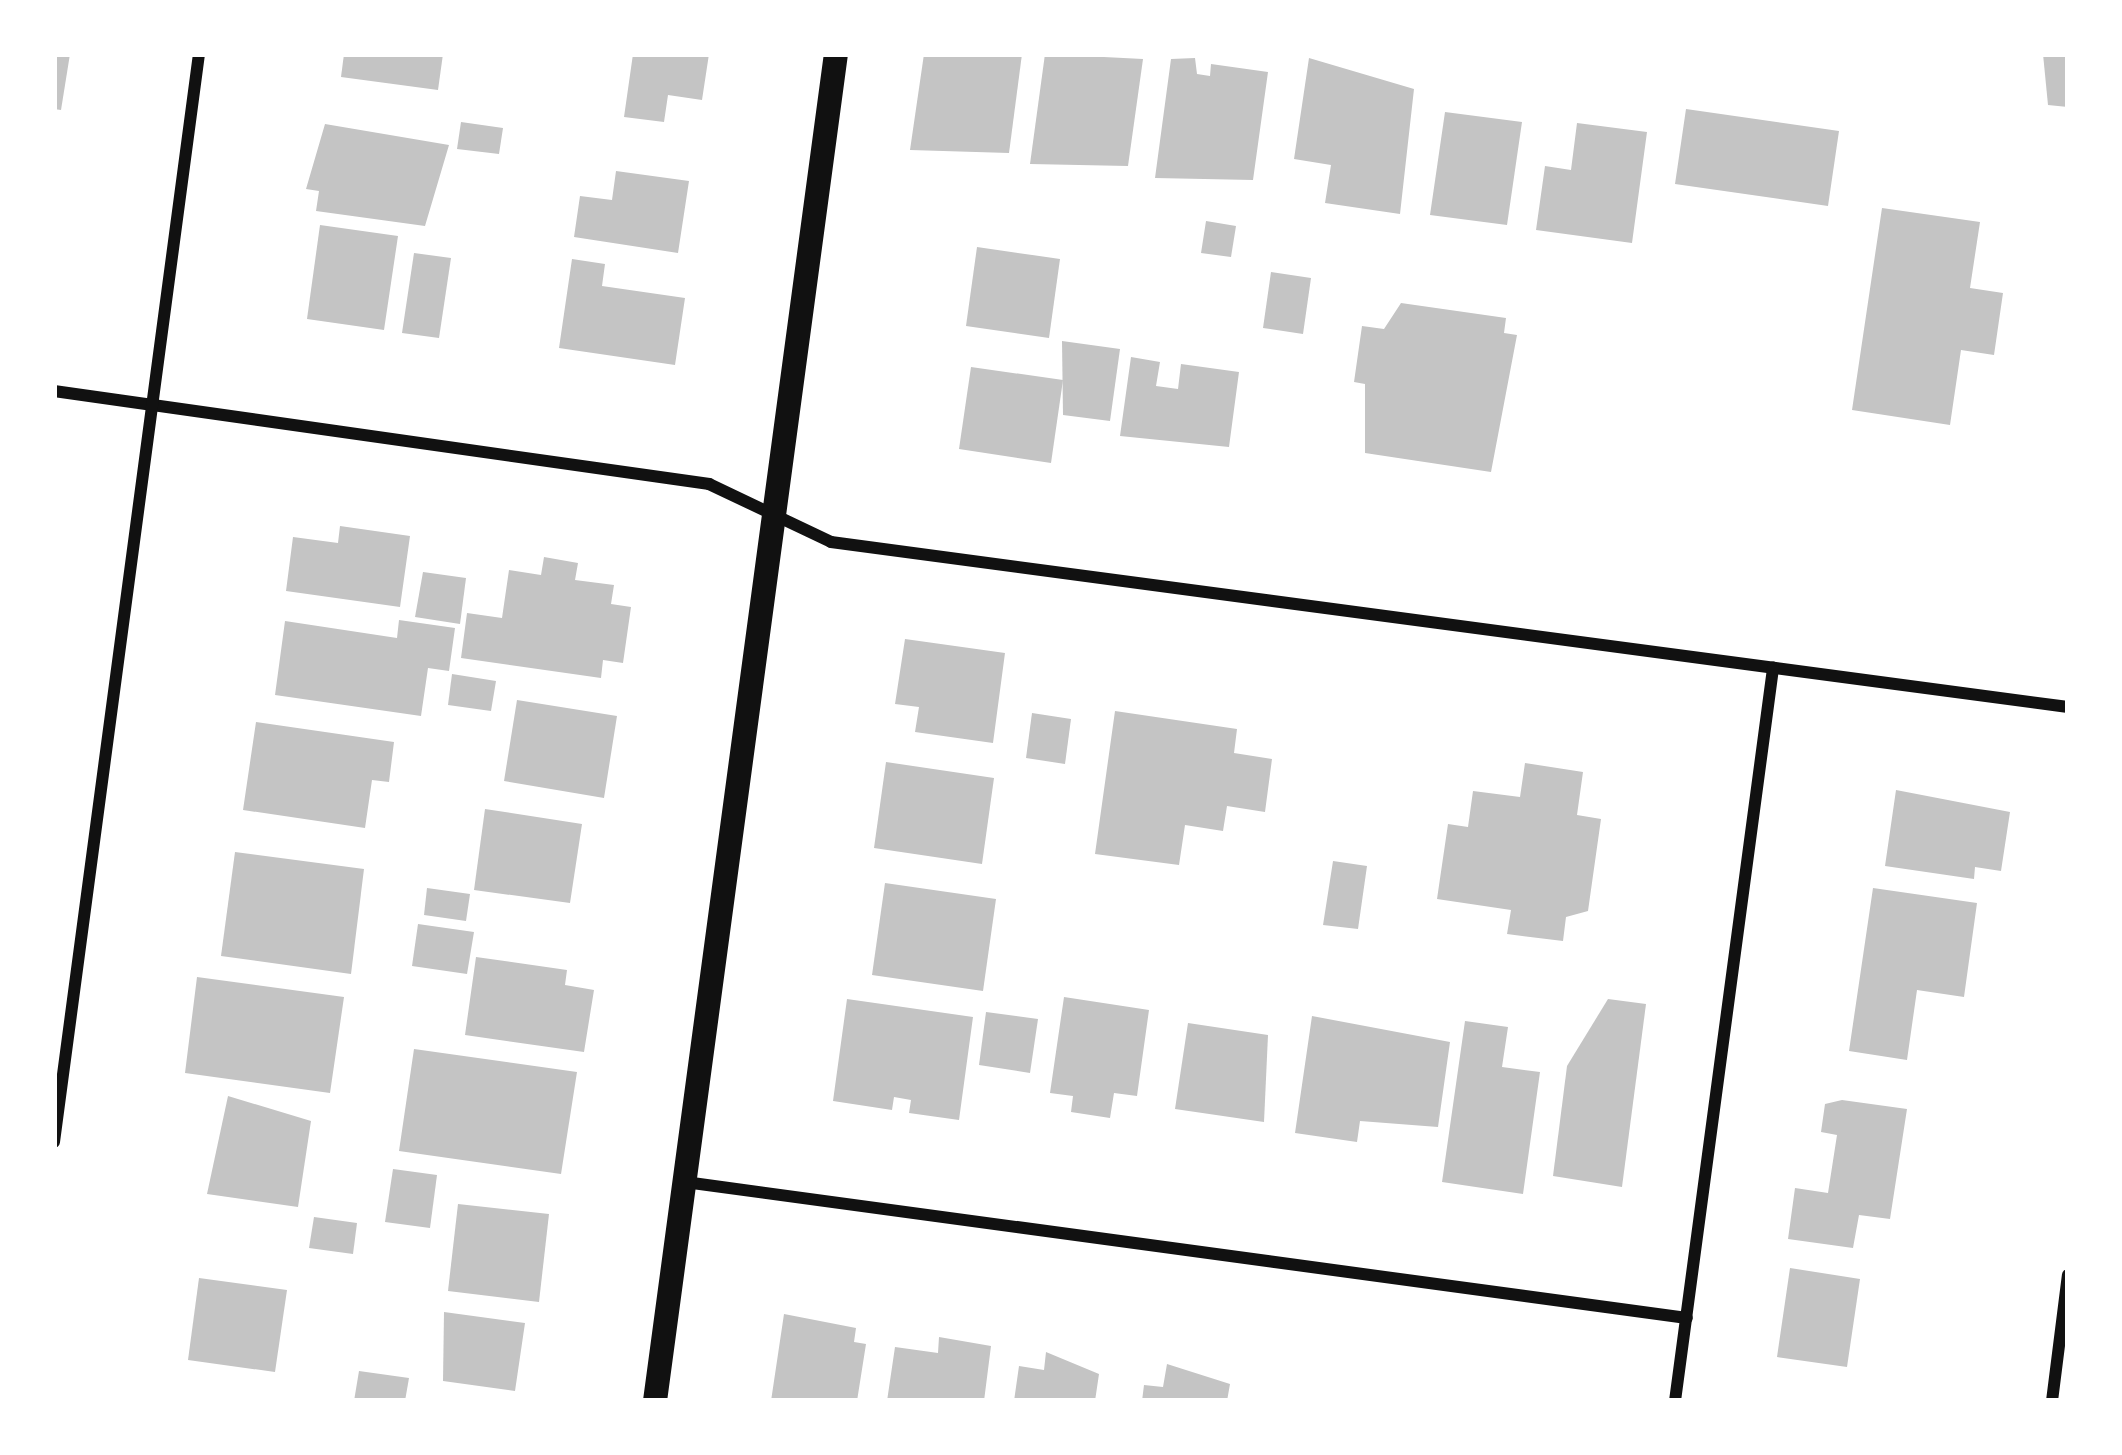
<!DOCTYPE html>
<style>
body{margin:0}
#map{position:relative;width:2122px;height:1455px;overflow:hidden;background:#fff;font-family:Ubuntu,sans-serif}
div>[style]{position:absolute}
.building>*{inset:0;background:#c4c4c4}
.minor>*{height:12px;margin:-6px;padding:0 6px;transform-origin:6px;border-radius:6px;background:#111}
.secondary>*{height:24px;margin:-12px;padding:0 12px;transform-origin:12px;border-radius:12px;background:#111}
span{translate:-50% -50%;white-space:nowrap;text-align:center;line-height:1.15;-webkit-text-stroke:12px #fff;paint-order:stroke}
.frame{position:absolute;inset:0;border:57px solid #fff;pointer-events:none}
</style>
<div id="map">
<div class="building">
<i style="clip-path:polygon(54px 54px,70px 54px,61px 110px,54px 109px)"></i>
<i style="clip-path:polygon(344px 54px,443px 54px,438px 90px,341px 77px)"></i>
<i style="clip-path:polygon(633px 54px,709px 54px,702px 100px,668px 95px,664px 122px,624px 117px)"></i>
<i style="clip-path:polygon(924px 54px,1022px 54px,1009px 153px,910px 150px)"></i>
<i style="clip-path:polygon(1045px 54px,1143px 59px,1128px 166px,1030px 164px)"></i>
<i style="clip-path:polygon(2043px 54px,2068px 54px,2068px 107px,2048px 105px)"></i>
<i style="clip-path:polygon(1195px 58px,1197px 74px,1210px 76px,1211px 64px,1268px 72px,1253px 180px,1155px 178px,1171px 59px)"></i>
<i style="clip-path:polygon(1309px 58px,1414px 89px,1400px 214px,1325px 203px,1331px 165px,1294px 159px)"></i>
<i style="clip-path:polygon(1686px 109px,1839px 131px,1828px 206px,1675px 184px)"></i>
<i style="clip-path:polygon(1445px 112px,1522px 122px,1507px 225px,1430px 215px)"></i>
<i style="clip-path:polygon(461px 122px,503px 128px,499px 154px,457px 149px)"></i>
<i style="clip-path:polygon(1577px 123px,1647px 132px,1632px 243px,1536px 230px,1545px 166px,1571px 170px)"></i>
<i style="clip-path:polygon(325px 124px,449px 145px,425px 226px,316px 211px,319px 191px,306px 189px)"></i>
<i style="clip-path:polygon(616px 171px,689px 181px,678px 253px,574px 237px,580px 196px,612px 200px)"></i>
<i style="clip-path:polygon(1882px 208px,1980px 222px,1970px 288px,2003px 293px,1994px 355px,1961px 350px,1950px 425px,1852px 410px)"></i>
<i style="clip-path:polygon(1206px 221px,1236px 226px,1231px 257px,1201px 253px)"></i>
<i style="clip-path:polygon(320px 225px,398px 236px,384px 330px,307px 319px)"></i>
<i style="clip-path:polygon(977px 247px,1060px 259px,1049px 338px,966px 326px)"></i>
<i style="clip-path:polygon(414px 253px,451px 258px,439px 338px,402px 333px)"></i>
<i style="clip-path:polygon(572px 259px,605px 264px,602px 286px,685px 298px,675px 365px,559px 348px)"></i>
<i style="clip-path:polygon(1271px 272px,1311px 278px,1303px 334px,1263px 328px)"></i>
<i style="clip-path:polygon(1401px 303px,1506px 318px,1504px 333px,1517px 335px,1491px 472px,1365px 453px,1365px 384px,1354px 382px,1362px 326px,1384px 329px)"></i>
<i style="clip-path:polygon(1062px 341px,1120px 349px,1110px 421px,1063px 415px)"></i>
<i style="clip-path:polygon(1131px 357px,1160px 362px,1156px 386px,1178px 389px,1181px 364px,1239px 372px,1229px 447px,1120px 436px)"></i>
<i style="clip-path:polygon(971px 367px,1063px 380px,1051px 463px,959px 449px)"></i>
<i style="clip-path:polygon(340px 526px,410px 536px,400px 607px,286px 591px,293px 537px,338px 543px)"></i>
<i style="clip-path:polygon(544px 557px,578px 563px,575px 580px,614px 585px,611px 604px,631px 607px,623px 663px,603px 660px,601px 678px,461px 658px,467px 613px,502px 618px,509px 570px,541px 575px)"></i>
<i style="clip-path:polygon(423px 572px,466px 578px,460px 624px,415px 617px)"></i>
<i style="clip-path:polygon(399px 620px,455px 628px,449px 671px,428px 668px,421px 716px,275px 695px,285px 621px,397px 638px)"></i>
<i style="clip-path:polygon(905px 639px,1005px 653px,993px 743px,915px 732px,919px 707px,895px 704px)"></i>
<i style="clip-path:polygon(452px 674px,496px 681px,491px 711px,448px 705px)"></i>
<i style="clip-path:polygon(517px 700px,617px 716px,604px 798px,504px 781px)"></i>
<i style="clip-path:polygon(1115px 711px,1237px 729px,1234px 753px,1272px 759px,1265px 812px,1227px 806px,1223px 831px,1185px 825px,1179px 865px,1095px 854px)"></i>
<i style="clip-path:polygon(1032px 713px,1071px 719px,1065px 764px,1026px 758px)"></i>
<i style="clip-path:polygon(256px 722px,394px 742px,389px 782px,372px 780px,365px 828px,243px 810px)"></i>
<i style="clip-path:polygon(886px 762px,994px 778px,982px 864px,874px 848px)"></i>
<i style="clip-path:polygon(1525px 763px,1583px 772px,1577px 815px,1601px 819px,1588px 911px,1566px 917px,1563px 941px,1507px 934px,1511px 910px,1437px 899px,1448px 824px,1468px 827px,1473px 791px,1520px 797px)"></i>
<i style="clip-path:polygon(1896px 790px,2010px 812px,2001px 871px,1975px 867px,1974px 879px,1885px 866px)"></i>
<i style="clip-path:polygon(485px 809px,582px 824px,570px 903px,474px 890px)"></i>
<i style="clip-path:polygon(235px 852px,364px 869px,351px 974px,221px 956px)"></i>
<i style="clip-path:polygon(1333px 861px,1367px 866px,1358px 929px,1323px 925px)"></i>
<i style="clip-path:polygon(885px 883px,996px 899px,983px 991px,872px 975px)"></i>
<i style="clip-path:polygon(427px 888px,470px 894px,466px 921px,424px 915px)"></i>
<i style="clip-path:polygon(1873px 888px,1977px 903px,1964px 997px,1917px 990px,1907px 1060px,1849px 1051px)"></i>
<i style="clip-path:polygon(418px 924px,474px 932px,467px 974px,412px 966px)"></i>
<i style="clip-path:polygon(476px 957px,567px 970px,565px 985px,594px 990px,584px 1052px,465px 1035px)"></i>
<i style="clip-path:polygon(197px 977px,344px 997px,330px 1093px,185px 1073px)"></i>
<i style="clip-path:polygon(1064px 997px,1149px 1010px,1137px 1096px,1114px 1093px,1110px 1118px,1071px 1112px,1073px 1096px,1050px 1093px)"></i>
<i style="clip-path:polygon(847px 999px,973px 1017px,959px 1120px,909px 1113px,911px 1100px,894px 1097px,892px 1110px,833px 1101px)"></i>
<i style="clip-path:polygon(1608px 999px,1646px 1004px,1622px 1187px,1553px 1176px,1567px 1066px)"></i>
<i style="clip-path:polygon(986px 1012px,1038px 1019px,1030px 1073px,979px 1065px)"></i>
<i style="clip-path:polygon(1312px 1016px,1450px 1042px,1438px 1127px,1360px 1121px,1357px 1142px,1295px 1133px)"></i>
<i style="clip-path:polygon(1465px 1021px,1508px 1027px,1502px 1067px,1540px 1072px,1523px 1194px,1442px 1182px)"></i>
<i style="clip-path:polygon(1188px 1023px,1268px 1035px,1264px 1122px,1175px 1109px)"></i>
<i style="clip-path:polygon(414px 1049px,577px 1072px,561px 1174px,399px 1151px)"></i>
<i style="clip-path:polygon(228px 1096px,311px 1121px,298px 1207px,207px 1194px)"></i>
<i style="clip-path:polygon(1842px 1100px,1907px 1109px,1890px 1219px,1859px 1215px,1853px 1248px,1788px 1239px,1795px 1188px,1828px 1193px,1837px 1135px,1821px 1132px,1825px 1104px)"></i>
<i style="clip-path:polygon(393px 1169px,437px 1175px,430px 1228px,385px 1222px)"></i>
<i style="clip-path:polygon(458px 1204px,549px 1214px,539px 1302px,448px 1291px)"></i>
<i style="clip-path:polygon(314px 1217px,357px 1223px,353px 1254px,309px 1248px)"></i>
<i style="clip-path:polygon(1790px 1268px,1860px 1279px,1847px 1367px,1777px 1357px)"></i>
<i style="clip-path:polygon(199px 1278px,287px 1290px,275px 1372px,188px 1360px)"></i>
<i style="clip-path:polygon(444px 1312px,525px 1323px,515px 1391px,443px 1381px)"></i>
<i style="clip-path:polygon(784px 1314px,856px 1328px,854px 1342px,866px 1344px,857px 1401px,771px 1401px)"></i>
<i style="clip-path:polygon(939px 1337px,991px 1346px,984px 1401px,887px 1401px,895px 1347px,938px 1353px)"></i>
<i style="clip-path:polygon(1046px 1352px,1099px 1374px,1095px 1401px,1014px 1401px,1019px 1366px,1044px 1370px)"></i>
<i style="clip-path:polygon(1167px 1364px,1230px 1384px,1227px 1401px,1142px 1401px,1144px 1385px,1163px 1387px)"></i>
<i style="clip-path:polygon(359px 1371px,409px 1378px,405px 1401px,354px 1401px)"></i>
</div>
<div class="minor">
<i style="left:54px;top:391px;width:662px;rotate:8.08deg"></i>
<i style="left:709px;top:484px;width:135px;rotate:25.4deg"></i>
<i style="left:831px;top:542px;width:1248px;rotate:7.6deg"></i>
<i style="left:54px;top:1142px;width:1098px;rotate:-82.41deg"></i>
<i style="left:685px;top:1182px;width:1011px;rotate:7.73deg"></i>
<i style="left:1675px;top:1401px;width:740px;rotate:-82.38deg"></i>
<i style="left:2052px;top:1401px;width:127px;rotate:-82.8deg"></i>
</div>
<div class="secondary">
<i style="left:655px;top:1401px;width:1359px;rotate:-82.35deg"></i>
</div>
<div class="frame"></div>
</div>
